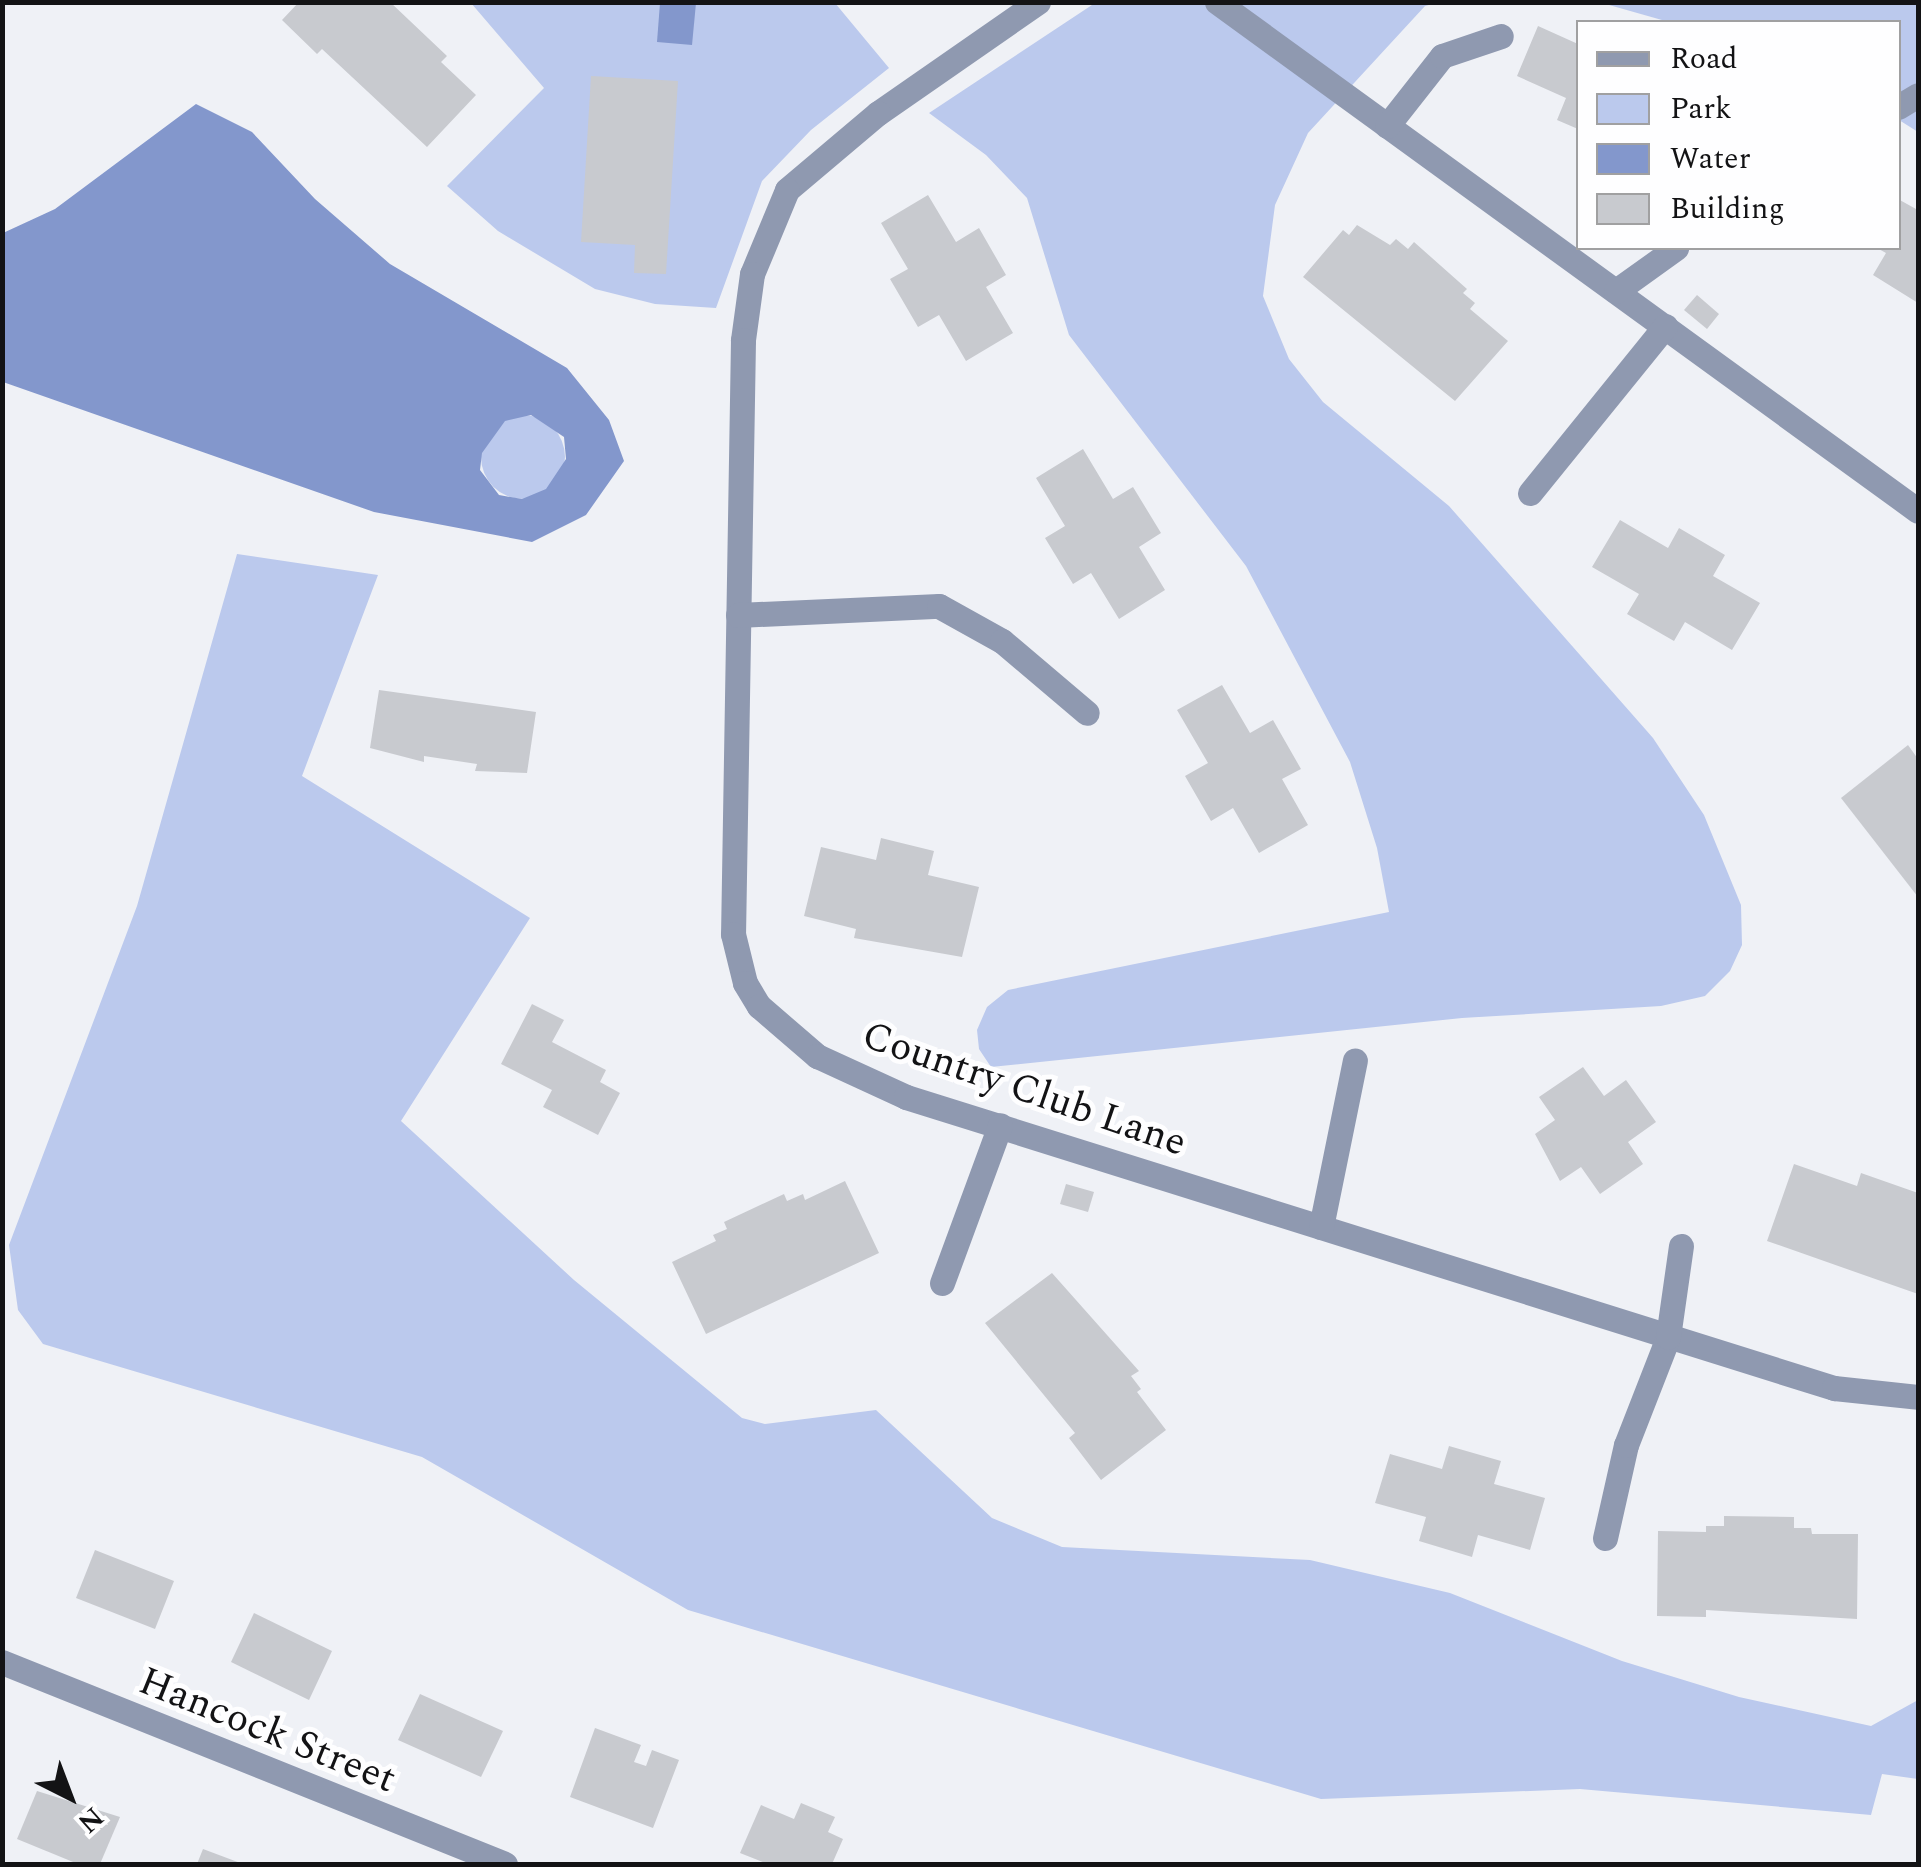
<!DOCTYPE html>
<style>
body{margin:0}
#map{position:relative;width:1921px;height:1867px;overflow:hidden;background:#eff1f6;font-family:Spectral,serif}
div>[style]{position:absolute}
.green>*{inset:0;background:#bbc9ed}
.round{border-radius:50%}
.water>*{inset:0;background:#8397cc}
.building>*{inset:0;background:#c8cacf}
.minor>*{height:25px;margin:-12.5px;padding:0 12.5px;transform-origin:12.5px;border-radius:12.5px;background:#8f99b0}
span{translate:-50% -50%;white-space:nowrap;text-align:center;line-height:1.15;-webkit-text-stroke:10px #fefeff;paint-order:stroke}
.street-label{font-size:40px;color:#131315}
.frame{position:absolute;inset:0;border:5px solid #131315;pointer-events:none}
.legend{position:absolute;left:1576px;top:20px;width:325px;height:230px;box-sizing:border-box;background:#fefeff;border:2px solid #a0a0a1;margin:0;padding:12px 18px;list-style:none;font-size:30px;color:#131315}
.legend li{display:flex;align-items:center;gap:20px;height:50px}
.legend b{width:50px;border:2px solid #a0a0a1}
.north{position:absolute;left:20px;top:1747px;width:100px;height:100px;-webkit-text-stroke:8px #fefeff;paint-order:stroke;rotate:138deg;font-size:28px;font-weight:700;line-height:40px;text-align:center;color:#131315}
.north::after{content:'';display:block;margin:auto;width:35px;height:45px;background:#131315;clip-path:polygon(50% 0,100% 100%,50% 72%,0 100%)}
</style>
<div id="map">
<div class="green">
<i style="clip-path:polygon(471px 3px,835px 3px,889px 68px,811px 130px,762px 181px,716px 308px,655px 304px,595px 289px,498px 231px,447px 186px,544px 88px)"></i>
<i style="clip-path:polygon(1095px 3px,1436px 3px,1425px 6px,1308px 133px,1275px 205px,1263px 296px,1289px 359px,1323px 402px,1449px 506px,1653px 738px,1704px 815px,1741px 905px,1742px 945px,1730px 971px,1705px 996px,1661px 1006px,1462px 1018px,991px 1067px,979px 1049px,977px 1030px,987px 1007px,1008px 990px,1389px 912px,1377px 848px,1350px 762px,1246px 566px,1069px 335px,1027px 198px,986px 155px,929px 113px)"></i>
<i style="clip-path:polygon(1602px 3px,1918px 3px,1918px 132px,1899px 120px,1898px 22px,1669px 22px)"></i>
<i class="round" style="left:481px;top:415px;width:84px;height:84px"></i>
<i style="clip-path:polygon(237px 554px,378px 575px,302px 776px,530px 918px,401px 1121px,574px 1280px,742px 1418px,765px 1424px,876px 1410px,992px 1518px,1062px 1547px,1310px 1560px,1450px 1593px,1622px 1661px,1739px 1697px,1871px 1726px,1918px 1700px,1918px 1779px,1882px 1774px,1871px 1815px,1580px 1789px,1321px 1799px,688px 1610px,422px 1457px,43px 1344px,18px 1310px,9px 1245px,137px 906px)"></i>
</div>
<div class="water">
<i style="clip-path:polygon(660px 3px,696px 3px,692px 45px,657px 42px)"></i>
<i style="clip-path:polygon(evenodd,196px 104px,252px 132px,315px 199px,390px 264px,567px 368px,609px 420px,624px 461px,586px 515px,532px 542px,374px 512px,3px 382px,3px 233px,55px 209px,196px 104px,531px 415px,564px 437px,566px 459px,546px 489px,522px 499px,499px 495px,480px 470px,482px 453px,505px 421px,531px 415px)"></i>
</div>
<div class="building">
<i style="clip-path:polygon(299px 2px,390px 2px,447px 56px,441px 62px,476px 95px,427px 147px,322px 49px,317px 54px,282px 20px)"></i>
<i style="clip-path:polygon(1538px 26px,1578px 44px,1578px 129px,1557px 120px,1566px 98px,1517px 76px)"></i>
<i style="clip-path:polygon(591px 76px,678px 81px,666px 274px,634px 273px,635px 245px,581px 242px)"></i>
<i style="clip-path:polygon(928px 195px,956px 242px,979px 228px,1006px 275px,986px 287px,1013px 333px,966px 361px,939px 315px,918px 327px,890px 279px,908px 269px,881px 223px)"></i>
<i style="clip-path:polygon(1898px 199px,1916px 209px,1918px 205px,1918px 303px,1873px 275px,1886px 253px,1877px 248px,1898px 248px)"></i>
<i style="clip-path:polygon(1357px 225px,1390px 245px,1396px 239px,1408px 249px,1414px 242px,1467px 289px,1463px 293px,1475px 303px,1470px 309px,1508px 341px,1455px 401px,1303px 277px,1343px 230px,1349px 235px)"></i>
<i style="clip-path:polygon(1697px 295px,1719px 314px,1707px 329px,1684px 310px)"></i>
<i style="clip-path:polygon(1083px 449px,1113px 499px,1133px 487px,1161px 533px,1139px 547px,1165px 590px,1119px 619px,1091px 573px,1073px 584px,1045px 538px,1065px 526px,1036px 478px)"></i>
<i style="clip-path:polygon(1620px 520px,1668px 548px,1679px 528px,1725px 555px,1713px 576px,1760px 603px,1732px 650px,1685px 622px,1674px 641px,1627px 614px,1639px 594px,1592px 567px)"></i>
<i style="clip-path:polygon(1222px 685px,1250px 733px,1273px 720px,1301px 769px,1282px 779px,1308px 825px,1259px 853px,1233px 808px,1211px 821px,1185px 776px,1208px 763px,1177px 710px)"></i>
<i style="clip-path:polygon(379px 690px,536px 712px,527px 773px,475px 771px,477px 764px,424px 756px,424px 762px,370px 748px)"></i>
<i style="clip-path:polygon(1908px 745px,1918px 759px,1918px 897px,1841px 798px)"></i>
<i style="clip-path:polygon(881px 838px,934px 851px,928px 875px,979px 887px,962px 957px,854px 938px,856px 929px,804px 916px,821px 847px,876px 860px)"></i>
<i style="clip-path:polygon(532px 1004px,564px 1020px,552px 1042px,606px 1070px,600px 1082px,620px 1093px,598px 1135px,543px 1107px,552px 1090px,501px 1064px)"></i>
<i style="clip-path:polygon(1583px 1067px,1604px 1096px,1626px 1080px,1656px 1122px,1628px 1142px,1643px 1164px,1600px 1194px,1581px 1167px,1560px 1181px,1535px 1134px,1555px 1120px,1539px 1097px)"></i>
<i style="clip-path:polygon(1794px 1164px,1857px 1186px,1861px 1173px,1918px 1193px,1918px 1294px,1767px 1241px)"></i>
<i style="clip-path:polygon(845px 1181px,879px 1253px,706px 1334px,672px 1262px,716px 1241px,713px 1235px,727px 1229px,724px 1222px,784px 1194px,787px 1201px,803px 1194px,805px 1200px)"></i>
<i style="clip-path:polygon(1066px 1184px,1094px 1192px,1088px 1212px,1060px 1204px)"></i>
<i style="clip-path:polygon(1052px 1273px,1139px 1371px,1131px 1376px,1141px 1389px,1137px 1392px,1166px 1430px,1101px 1480px,1069px 1438px,1075px 1433px,985px 1323px)"></i>
<i style="clip-path:polygon(1449px 1446px,1501px 1461px,1494px 1484px,1545px 1498px,1530px 1550px,1478px 1535px,1472px 1557px,1419px 1541px,1426px 1517px,1375px 1503px,1390px 1454px,1442px 1469px)"></i>
<i style="clip-path:polygon(1724px 1516px,1794px 1517px,1794px 1528px,1811px 1528px,1812px 1534px,1858px 1534px,1857px 1619px,1706px 1610px,1706px 1617px,1657px 1616px,1658px 1531px,1706px 1532px,1706px 1526px,1724px 1526px)"></i>
<i style="clip-path:polygon(95px 1550px,174px 1581px,155px 1629px,76px 1598px)"></i>
<i style="clip-path:polygon(254px 1613px,332px 1651px,309px 1700px,231px 1662px)"></i>
<i style="clip-path:polygon(420px 1694px,503px 1731px,481px 1777px,398px 1740px)"></i>
<i style="clip-path:polygon(595px 1728px,641px 1745px,634px 1762px,646px 1766px,652px 1750px,679px 1760px,653px 1828px,570px 1797px)"></i>
<i style="clip-path:polygon(37px 1791px,120px 1817px,100px 1864px,78px 1864px,17px 1839px)"></i>
<i style="clip-path:polygon(801px 1803px,835px 1817px,828px 1832px,843px 1839px,832px 1864px,768px 1864px,740px 1853px,761px 1805px,794px 1819px)"></i>
<i style="clip-path:polygon(203px 1849px,243px 1864px,197px 1864px)"></i>
</div>
<div class="minor">
<i style="left:1038px;top:2px;width:195px;rotate:145.2deg"></i>
<i style="left:878px;top:113px;width:119px;rotate:139.8deg"></i>
<i style="left:787px;top:190px;width:91px;rotate:112.6deg"></i>
<i style="left:752px;top:274px;width:67px;rotate:97.8deg"></i>
<i style="left:743px;top:340px;width:594px;rotate:90.96deg"></i>
<i style="left:733px;top:934px;width:50px;rotate:76.2deg"></i>
<i style="left:745px;top:983px;width:27px;rotate:59deg"></i>
<i style="left:759px;top:1006px;width:77px;rotate:40.8deg"></i>
<i style="left:817px;top:1056px;width:98px;rotate:24.7deg"></i>
<i style="left:906px;top:1097px;width:973px;rotate:17.41deg"></i>
<i style="left:1834px;top:1388px;width:84px;rotate:6.1deg"></i>
<i style="left:1217px;top:2px;width:866px;rotate:35.98deg"></i>
<i style="left:1898px;top:107px;width:23px;rotate:-31deg"></i>
<i style="left:1387px;top:126px;width:89px;rotate:-51.8deg"></i>
<i style="left:1442px;top:56px;width:62px;rotate:-18.7deg"></i>
<i style="left:1616px;top:291px;width:74px;rotate:-35.6deg"></i>
<i style="left:1530px;top:493px;width:215px;rotate:-51deg"></i>
<i style="left:738px;top:615px;width:201px;rotate:-2.6deg"></i>
<i style="left:939px;top:606px;width:72px;rotate:29.1deg"></i>
<i style="left:1002px;top:641px;width:111px;rotate:40.3deg"></i>
<i style="left:1321px;top:1227px;width:170px;rotate:-78.5deg"></i>
<i style="left:942px;top:1283px;width:168px;rotate:-69.8deg"></i>
<i style="left:1605px;top:1538px;width:95px;rotate:-77.3deg"></i>
<i style="left:1626px;top:1445px;width:116px;rotate:-68.7deg"></i>
<i style="left:1668px;top:1337px;width:92px;rotate:-81.9deg"></i>
<i style="left:2px;top:1662px;width:542px;rotate:21.88deg"></i>
</div>
<div class="street-label">
<span style="left:1024px;top:1090px;rotate:19deg">Country Club Lane</span>
<span style="left:267px;top:1731px;rotate:22deg">Hancock Street</span>
</div>
<div class="frame"></div>
<ul class="legend">
<li><b style="height:12px;background:#8f99b0"></b>Road</li>
<li><b style="height:28px;background:#bbc9ed"></b>Park</li>
<li><b style="height:28px;background:#8397cc"></b>Water</li>
<li><b style="height:28px;background:#c8cacf"></b>Building</li>
</ul>
<div class="north">N</div>
</div>
